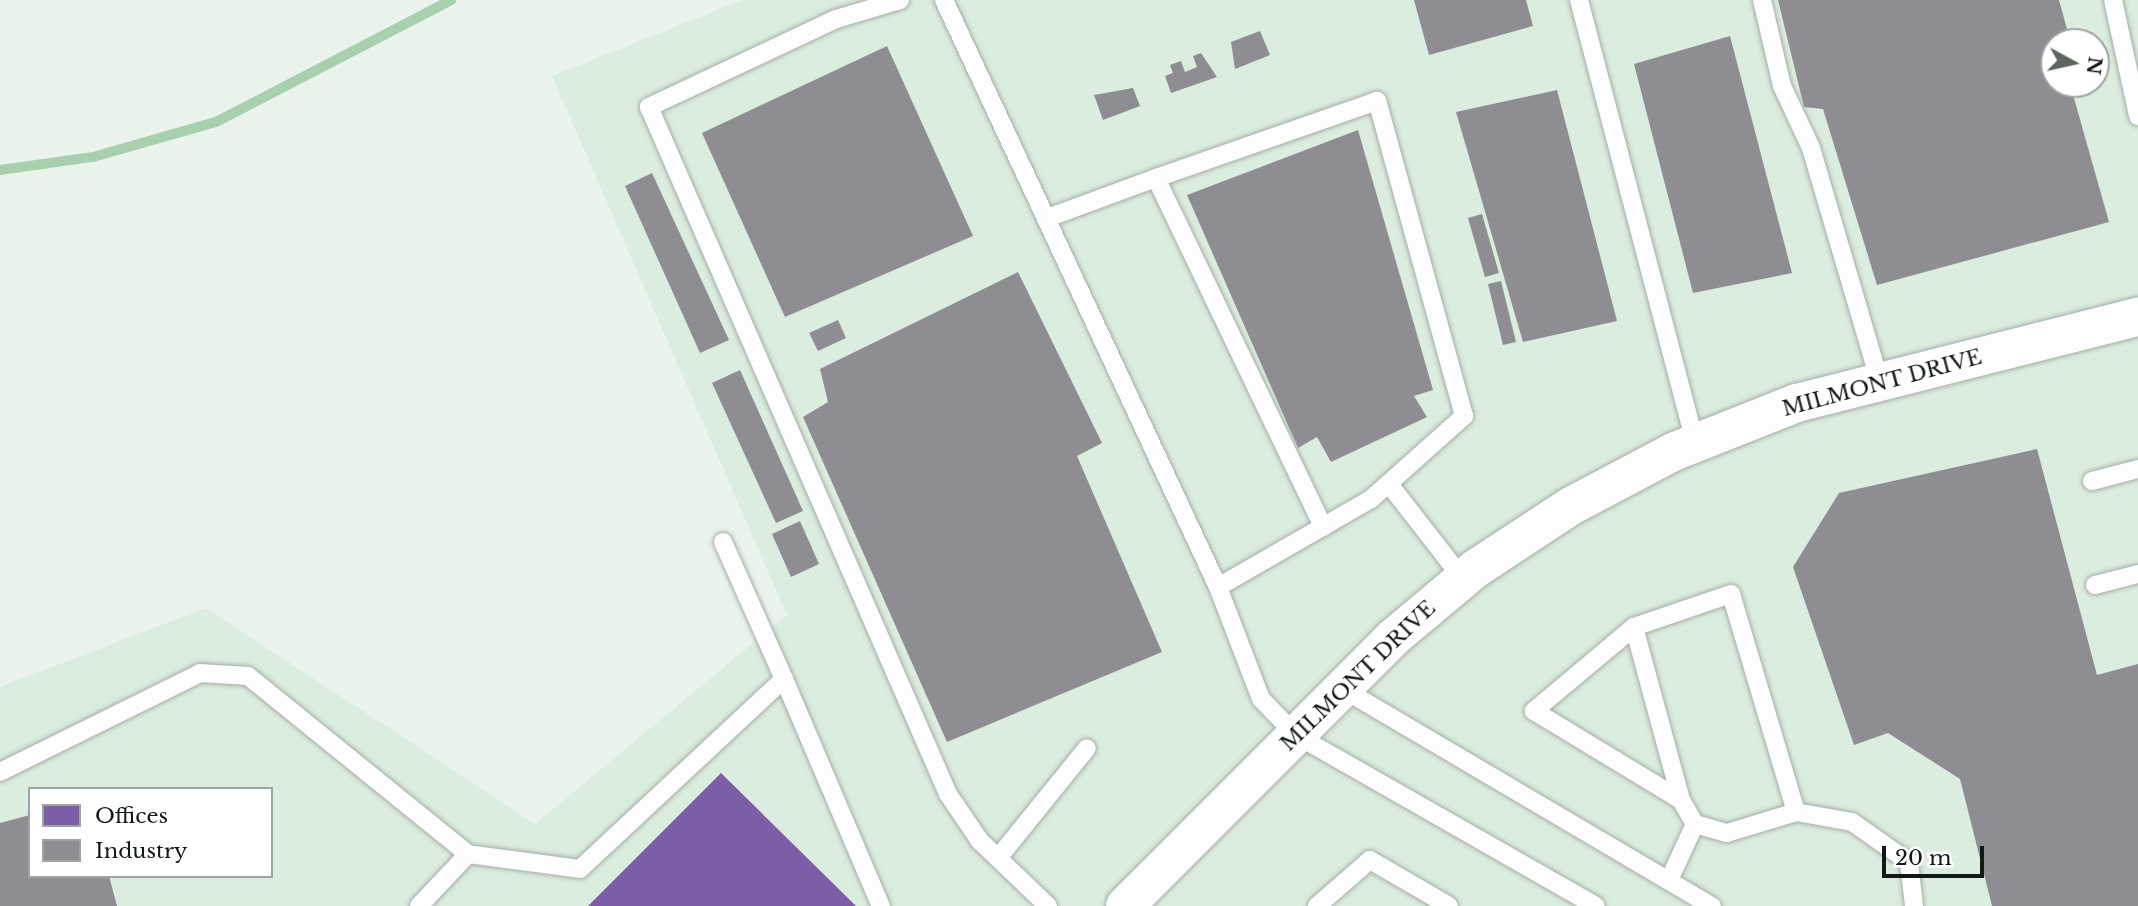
<!DOCTYPE html>
<style>
body{margin:0}
#map{position:relative;width:2138px;height:906px;overflow:hidden;background:#eaf4ec;font-family:"Libre Baskerville",serif}
div>[style]{position:absolute}
.built>*{inset:0;background:#dbedde}
.offices>*{inset:0;background:#7b5ea7}
.industry>*{inset:0;background:#8d8d92}
.stream>*{height:10px;margin:-5px;padding:0 5px;transform-origin:5px;border-radius:5px;background:#a8d0ae}
.roads{filter:drop-shadow(0 0 2px #a6aea7) drop-shadow(0 0 2px #a6aea7)}
.lane>*{height:18px;margin:-9px;padding:0 9px;transform-origin:9px;border-radius:9px;background:#fcfdfc}
.secondary>*{height:38px;margin:-19px;padding:0 19px;transform-origin:19px;border-radius:19px;background:#fcfdfc}
span{translate:-50% -50%;white-space:nowrap;text-align:center;line-height:1.15;-webkit-text-stroke:7px #fff;paint-order:stroke}
.street-label{font-size:21px;color:#121813}
.legend{position:absolute;left:28px;top:787px;width:245px;height:91px;box-sizing:border-box;background:#fff;border:2px solid #a0a3a1;margin:0;padding:9px 12px;list-style:none;font-size:21px;color:#121813}
.legend li{display:flex;align-items:center;gap:14px;height:35px}
.legend b{width:35px;border:2px solid #a0a3a1}
.north{position:absolute;left:2040px;top:28px;width:70px;height:70px;box-sizing:border-box;background:#fff;border:2px solid #a0a3a1;border-radius:50%;rotate:98deg;font-size:19px;font-weight:700;line-height:28px;text-align:center;color:#121813}
.north::after{content:'';display:block;margin:auto;width:24px;height:32px;background:#5e655f;clip-path:polygon(50% 0,100% 100%,50% 72%,0 100%)}
.scale{position:absolute;left:1882px;top:846px;width:102px;height:32px;box-sizing:border-box;border:4px solid #121813;border-top:0;padding-left:9px;font-size:21px;line-height:24px;white-space:nowrap;color:#121813;-webkit-text-stroke:5px #fff;paint-order:stroke}
</style>
<div id="map">
<div class="built">
<i style="clip-path:polygon(evenodd,742px 0,2138px 0,2138px 906px,0 906px,0 687px,206px 608px,535px 824px,787px 615px,552px 76px,742px 0,2054px 42px,2096px 42px,2096px 84px,2054px 84px,2054px 42px,742px 0,30px 789px,271px 789px,271px 876px,30px 876px,30px 789px)"></i>
</div>
<div class="offices">
<i style="clip-path:polygon(721px 773px,856px 906px,588px 906px)"></i>
</div>
<div class="industry">
<i style="clip-path:polygon(1414px 0,1526px 0,1533px 26px,1429px 55px)"></i>
<i style="clip-path:polygon(1778px 0,2059px 0,2070px 40px,2054px 42px,2054px 84px,2070px 84px,2109px 222px,1877px 285px,1823px 109px,1804px 107px)"></i>
<i style="clip-path:polygon(1260px 31px,1270px 55px,1235px 69px,1231px 42px)"></i>
<i style="clip-path:polygon(1730px 36px,1792px 273px,1693px 293px,1634px 64px)"></i>
<i style="clip-path:polygon(887px 46px,973px 236px,785px 317px,702px 133px)"></i>
<i style="clip-path:polygon(1201px 53px,1217px 77px,1171px 93px,1165px 76px,1173px 73px,1170px 65px,1181px 61px,1185px 72px,1197px 67px,1193px 56px)"></i>
<i style="clip-path:polygon(1133px 88px,1140px 106px,1103px 120px,1094px 95px)"></i>
<i style="clip-path:polygon(1557px 90px,1617px 321px,1523px 342px,1456px 112px)"></i>
<i style="clip-path:polygon(1358px 130px,1433px 390px,1414px 396px,1427px 417px,1331px 462px,1317px 437px,1298px 448px,1187px 195px)"></i>
<i style="clip-path:polygon(652px 173px,729px 340px,700px 353px,625px 186px)"></i>
<i style="clip-path:polygon(1482px 214px,1499px 273px,1485px 277px,1468px 218px)"></i>
<i style="clip-path:polygon(1018px 272px,1102px 443px,1077px 456px,1162px 652px,947px 742px,803px 417px,828px 402px,820px 369px)"></i>
<i style="clip-path:polygon(1501px 281px,1516px 342px,1503px 345px,1488px 284px)"></i>
<i style="clip-path:polygon(838px 320px,846px 338px,818px 351px,809px 333px)"></i>
<i style="clip-path:polygon(740px 370px,803px 511px,776px 523px,712px 383px)"></i>
<i style="clip-path:polygon(2037px 449px,2097px 675px,2138px 664px,2138px 906px,1992px 906px,1960px 779px,1888px 733px,1854px 745px,1793px 567px,1839px 493px)"></i>
<i style="clip-path:polygon(800px 521px,819px 564px,791px 577px,772px 534px)"></i>
<i style="clip-path:polygon(30px 815px,30px 876px,109px 876px,117px 906px,0 906px,0 823px)"></i>
</div>
<div class="stream">
<i style="left:0;top:170px;width:94px;rotate:-8deg"></i>
<i style="left:93px;top:157px;width:128px;rotate:-15.9deg"></i>
<i style="left:216px;top:122px;width:265px;rotate:-27.4deg"></i>
</div>
<div class="roads">
<div class="lane">
<i style="left:900px;top:0;width:67px;rotate:163.5deg"></i>
<i style="left:836px;top:19px;width:207px;rotate:154.8deg"></i>
<i style="left:649px;top:107px;width:749px;rotate:66.48deg"></i>
<i style="left:948px;top:794px;width:57px;rotate:55.8deg"></i>
<i style="left:980px;top:841px;width:94px;rotate:43.7deg"></i>
<i style="left:944px;top:0;width:648px;rotate:64.98deg"></i>
<i style="left:1218px;top:587px;width:177px;rotate:-29.9deg"></i>
<i style="left:1371px;top:499px;width:125px;rotate:-41.7deg"></i>
<i style="left:1464px;top:416px;width:327px;rotate:-105.4deg"></i>
<i style="left:1377px;top:101px;width:234px;rotate:160.8deg"></i>
<i style="left:1156px;top:178px;width:387px;rotate:64.4deg"></i>
<i style="left:1579px;top:0;width:458px;rotate:75.3deg"></i>
<i style="left:1762px;top:0;width:88px;rotate:76.9deg"></i>
<i style="left:1782px;top:86px;width:68px;rotate:64.9deg"></i>
<i style="left:1811px;top:148px;width:244px;rotate:73.6deg"></i>
<i style="left:2113px;top:0;width:119px;rotate:77.8deg"></i>
<i style="left:1050px;top:217px;width:113px;rotate:-20.2deg"></i>
<i style="left:2092px;top:481px;width:48px;rotate:-14.6deg"></i>
<i style="left:1389px;top:484px;width:120px;rotate:52.1deg"></i>
<i style="left:723px;top:542px;width:150px;rotate:66deg"></i>
<i style="left:2095px;top:585px;width:44px;rotate:-14.3deg"></i>
<i style="left:1218px;top:587px;width:120px;rotate:69deg"></i>
<i style="left:1261px;top:699px;width:50px;rotate:45.8deg"></i>
<i style="left:1296px;top:735px;width:345px;rotate:29.7deg"></i>
<i style="left:1634px;top:627px;width:179px;rotate:74.8deg"></i>
<i style="left:1343px;top:689px;width:428px;rotate:30.5deg"></i>
<i style="left:0;top:772px;width:223px;rotate:-26.3deg"></i>
<i style="left:200px;top:673px;width:48px;rotate:3.6deg"></i>
<i style="left:248px;top:676px;width:283px;rotate:39deg"></i>
<i style="left:1796px;top:812px;width:57px;rotate:10.1deg"></i>
<i style="left:1852px;top:822px;width:70px;rotate:35.1deg"></i>
<i style="left:1909px;top:862px;width:44px;rotate:83.5deg"></i>
<i style="left:998px;top:858px;width:141px;rotate:-51deg"></i>
<i style="left:1669px;top:880px;width:62px;rotate:-65.1deg"></i>
<i style="left:1695px;top:824px;width:33px;rotate:16deg"></i>
<i style="left:1727px;top:833px;width:72px;rotate:-16.9deg"></i>
<i style="left:1796px;top:812px;width:227px;rotate:-106.6deg"></i>
<i style="left:1731px;top:594px;width:102px;rotate:161.2deg"></i>
<i style="left:1634px;top:627px;width:131px;rotate:140deg"></i>
<i style="left:1534px;top:711px;width:172px;rotate:31.2deg"></i>
<i style="left:1681px;top:800px;width:28px;rotate:60deg"></i>
<i style="left:419px;top:906px;width:71px;rotate:-46.7deg"></i>
<i style="left:468px;top:854px;width:113px;rotate:7.6deg"></i>
<i style="left:580px;top:869px;width:279px;rotate:-43deg"></i>
<i style="left:784px;top:679px;width:247px;rotate:66.9deg"></i>
<i style="left:1317px;top:906px;width:70px;rotate:-41deg"></i>
<i style="left:1370px;top:860px;width:91px;rotate:30.2deg"></i>
</div>
<div class="secondary">
<i style="left:1125px;top:906px;width:380px;rotate:-45deg"></i>
<i style="left:1394px;top:637px;width:106px;rotate:-40deg"></i>
<i style="left:1475px;top:569px;width:115px;rotate:-33.3deg"></i>
<i style="left:1571px;top:506px;width:115px;rotate:-27.9deg"></i>
<i style="left:1673px;top:452px;width:133px;rotate:-21.6deg"></i>
<i style="left:1797px;top:403px;width:352px;rotate:-14.2deg"></i>
</div>
</div>
<div class="street-label">
<span style="left:1882px;top:383px;rotate:-15deg">MILMONT DRIVE</span>
<span style="left:1358px;top:676px;rotate:-44deg">MILMONT DRIVE</span>
</div>
<ul class="legend">
<li><b style="height:19px;background:#7b5ea7"></b>Offices</li>
<li><b style="height:19px;background:#8d8d92"></b>Industry</li>
</ul>
<div class="north">N</div>
<div class="scale">20 m</div>
</div>
